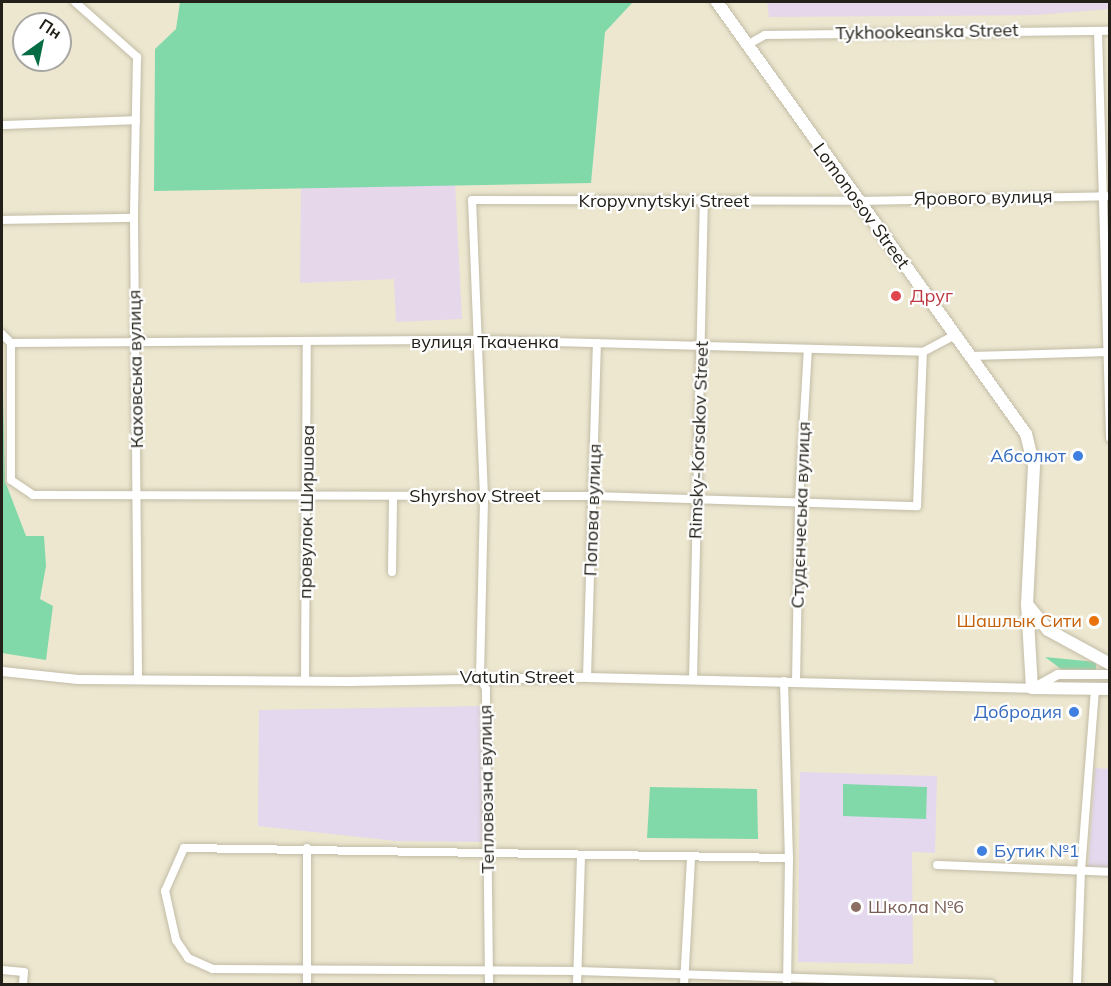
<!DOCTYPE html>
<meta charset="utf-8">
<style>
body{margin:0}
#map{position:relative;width:1111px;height:986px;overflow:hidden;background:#ede7d0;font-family:Mulish,sans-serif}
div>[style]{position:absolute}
.industrial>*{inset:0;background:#e6d7eb}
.education>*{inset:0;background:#e3d8ed}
.green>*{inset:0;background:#81d9aa}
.roads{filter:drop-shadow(0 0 2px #c2bca6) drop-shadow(0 0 2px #c2bca6)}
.minor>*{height:8px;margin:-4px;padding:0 4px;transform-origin:4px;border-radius:4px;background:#fff}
.tertiary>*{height:9px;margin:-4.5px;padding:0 4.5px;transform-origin:4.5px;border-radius:4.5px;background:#fff}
.primary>*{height:12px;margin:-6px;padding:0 6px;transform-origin:6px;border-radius:6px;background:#fff}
.dots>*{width:16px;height:16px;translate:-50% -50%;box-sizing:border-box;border:3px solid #fff;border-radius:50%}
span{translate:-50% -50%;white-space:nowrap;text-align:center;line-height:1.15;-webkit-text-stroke:4.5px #fff;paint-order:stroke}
.street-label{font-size:18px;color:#222018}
.health-label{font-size:18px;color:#be3a42}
.left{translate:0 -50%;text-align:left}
.shop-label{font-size:18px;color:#366cbe}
.right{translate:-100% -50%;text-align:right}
.food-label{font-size:18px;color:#c56008}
.education-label{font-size:18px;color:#785e54}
.frame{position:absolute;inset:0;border:3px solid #222018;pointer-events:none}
.north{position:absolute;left:12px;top:12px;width:60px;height:60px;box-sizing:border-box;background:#fff;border:2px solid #a7a6a3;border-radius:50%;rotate:33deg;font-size:16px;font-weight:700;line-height:24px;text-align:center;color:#222018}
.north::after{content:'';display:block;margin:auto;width:21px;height:27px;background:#046d44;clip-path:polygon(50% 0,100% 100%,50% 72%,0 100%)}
</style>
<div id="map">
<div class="industrial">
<i style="clip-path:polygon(767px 2px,1109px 2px,1110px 9px,1035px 15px,769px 17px)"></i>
<i style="clip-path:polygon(455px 182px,462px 319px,396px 322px,394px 279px,300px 283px,301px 187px)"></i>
</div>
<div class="education">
<i style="clip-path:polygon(481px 706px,483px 842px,396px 841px,258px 826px,259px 710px)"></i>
<i style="clip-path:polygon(1095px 768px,1109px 769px,1109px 868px,1088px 867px)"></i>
<i style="clip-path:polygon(800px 772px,937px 776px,935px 853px,912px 852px,913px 964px,798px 962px)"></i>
</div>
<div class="green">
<i style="clip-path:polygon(180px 2px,633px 2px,605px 32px,591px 183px,154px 191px,155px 49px,176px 29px)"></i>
<i style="clip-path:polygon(2px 345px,5px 481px,26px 536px,44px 536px,46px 566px,40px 599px,53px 606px,46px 660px,2px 653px)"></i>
<i style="clip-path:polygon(1045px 657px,1096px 662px,1096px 670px,1061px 669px)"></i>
<i style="clip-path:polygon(843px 784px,927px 787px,926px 819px,843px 816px)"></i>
<i style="clip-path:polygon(650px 787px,757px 789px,758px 839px,647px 838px)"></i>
</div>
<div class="roads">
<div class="minor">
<i style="left:75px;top:2px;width:83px;rotate:41.6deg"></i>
<i style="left:137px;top:57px;width:161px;rotate:91.1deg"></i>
<i style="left:134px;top:218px;width:462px;rotate:89.5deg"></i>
<i style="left:1098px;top:32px;width:406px;rotate:88.3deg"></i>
<i style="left:747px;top:45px;width:21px;rotate:-29deg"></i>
<i style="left:765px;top:35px;width:345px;rotate:-0.7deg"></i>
<i style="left:2px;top:125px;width:134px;rotate:-2.1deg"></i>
<i style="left:2px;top:220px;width:132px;rotate:-0.9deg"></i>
<i style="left:2px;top:334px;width:13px;rotate:45deg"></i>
<i style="left:11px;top:343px;width:137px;rotate:90deg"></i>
<i style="left:11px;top:480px;width:27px;rotate:34deg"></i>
<i style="left:33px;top:495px;width:561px;rotate:0.1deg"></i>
<i style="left:594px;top:496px;width:323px;rotate:1.8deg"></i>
<i style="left:917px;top:506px;width:154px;rotate:-87.8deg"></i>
<i style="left:11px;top:343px;width:464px;rotate:-0.4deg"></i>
<i style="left:475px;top:340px;width:448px;rotate:1.5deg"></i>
<i style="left:923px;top:352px;width:36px;rotate:-28deg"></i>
<i style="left:970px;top:356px;width:139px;rotate:-1.6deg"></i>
<i style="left:392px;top:572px;width:76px;rotate:-89.2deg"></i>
<i style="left:587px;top:677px;width:334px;rotate:-88.3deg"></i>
<i style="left:693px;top:679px;width:477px;rotate:-88.7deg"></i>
<i style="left:305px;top:681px;width:337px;rotate:-89.7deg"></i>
<i style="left:784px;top:681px;width:177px;rotate:88.4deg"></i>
<i style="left:789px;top:858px;width:126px;rotate:90.9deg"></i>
<i style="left:796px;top:682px;width:179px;rotate:-89deg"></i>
<i style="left:799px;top:503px;width:154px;rotate:-86.7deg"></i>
<i style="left:789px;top:858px;width:605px;rotate:-179.05deg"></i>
<i style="left:184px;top:848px;width:47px;rotate:113.8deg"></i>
<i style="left:165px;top:891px;width:50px;rotate:77.3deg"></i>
<i style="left:176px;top:940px;width:22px;rotate:56deg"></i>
<i style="left:188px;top:958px;width:27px;rotate:24deg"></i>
<i style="left:213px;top:969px;width:365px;rotate:0.3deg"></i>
<i style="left:578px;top:971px;width:413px;rotate:1.8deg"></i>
<i style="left:937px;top:865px;width:173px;rotate:2.3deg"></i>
<i style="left:2px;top:970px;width:22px;rotate:5deg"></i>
<i style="left:24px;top:972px;width:12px;rotate:95deg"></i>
<i style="left:307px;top:984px;width:136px;rotate:-90deg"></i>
<i style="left:489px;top:984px;width:295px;rotate:-90.6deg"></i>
<i style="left:486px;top:689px;width:14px;rotate:-115deg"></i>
<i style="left:480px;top:676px;width:179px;rotate:-88.7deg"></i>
<i style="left:484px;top:497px;width:297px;rotate:-92.3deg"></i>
<i style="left:472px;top:200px;width:385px;rotate:0.1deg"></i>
<i style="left:857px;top:201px;width:253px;rotate:-1.1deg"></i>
<i style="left:577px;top:984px;width:128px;rotate:-88.2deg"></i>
<i style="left:684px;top:984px;width:126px;rotate:-86.8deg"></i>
<i style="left:1077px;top:984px;width:113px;rotate:-88deg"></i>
<i style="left:1081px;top:871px;width:183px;rotate:-85.6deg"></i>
</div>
<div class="tertiary">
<i style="left:2px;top:671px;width:76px;rotate:6deg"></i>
<i style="left:78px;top:679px;width:270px;rotate:0.4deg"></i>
<i style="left:348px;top:681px;width:239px;rotate:-1deg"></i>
<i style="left:587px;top:677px;width:445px;rotate:1.4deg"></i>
<i style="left:1032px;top:688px;width:29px;rotate:-29deg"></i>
<i style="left:1057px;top:674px;width:53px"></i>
</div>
<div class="primary">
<i style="left:717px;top:2px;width:531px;rotate:54.42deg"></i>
<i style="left:1026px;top:434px;width:33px;rotate:76deg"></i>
<i style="left:1034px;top:466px;width:138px;rotate:92.9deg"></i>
<i style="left:1027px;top:604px;width:84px;rotate:86.6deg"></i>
<i style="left:1032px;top:688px;width:78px;rotate:0.7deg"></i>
<i style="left:1027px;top:604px;width:33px;rotate:51deg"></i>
<i style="left:1048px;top:630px;width:71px;rotate:28.7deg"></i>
</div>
</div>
<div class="dots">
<i style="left:896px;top:296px;background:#e0444e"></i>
<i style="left:1078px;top:456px;background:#3f7fe0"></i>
<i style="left:1094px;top:621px;background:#e8710a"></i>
<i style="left:1074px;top:712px;background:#3f7fe0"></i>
<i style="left:982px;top:851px;background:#3f7fe0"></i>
<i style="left:856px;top:907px;background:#8d6e63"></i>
</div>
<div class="street-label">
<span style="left:927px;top:32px;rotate:-1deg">Tykhookeanska Street</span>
<span style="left:983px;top:198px;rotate:-1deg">Ярового вулиця</span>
<span style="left:664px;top:201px">Kropyvnytskyi Street</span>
<span style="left:861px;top:206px;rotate:54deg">Lomonosov Street</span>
<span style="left:485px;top:342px">вулиця Ткаченка</span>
<span style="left:136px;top:369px;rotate:-91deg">Каховська вулиця</span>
<span style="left:699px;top:440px;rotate:-88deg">Rimsky-Korsakov Street</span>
<span style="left:475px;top:496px">Shyrshov Street</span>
<span style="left:593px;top:510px;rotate:-88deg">Попова вулиця</span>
<span style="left:307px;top:512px;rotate:-89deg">провулок Ширшова</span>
<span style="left:801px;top:515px;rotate:-88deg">Студєнчеська вулиця</span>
<span style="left:517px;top:677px">Vatutin Street</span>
<span style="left:487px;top:789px;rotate:-91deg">Тепловозна вулиця</span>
</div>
<div class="health-label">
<span class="left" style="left:910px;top:296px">Друг</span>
</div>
<div class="shop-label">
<span class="right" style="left:1066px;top:456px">Абсолют</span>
<span class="right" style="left:1062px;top:712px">Добродия</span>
<span class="left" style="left:994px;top:851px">Бутик №1</span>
</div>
<div class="food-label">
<span class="right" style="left:1082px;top:621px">Шашлык Сити</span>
</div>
<div class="education-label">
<span class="left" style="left:868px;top:907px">Школа №6</span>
</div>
<div class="frame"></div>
<div class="north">Пн</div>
</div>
